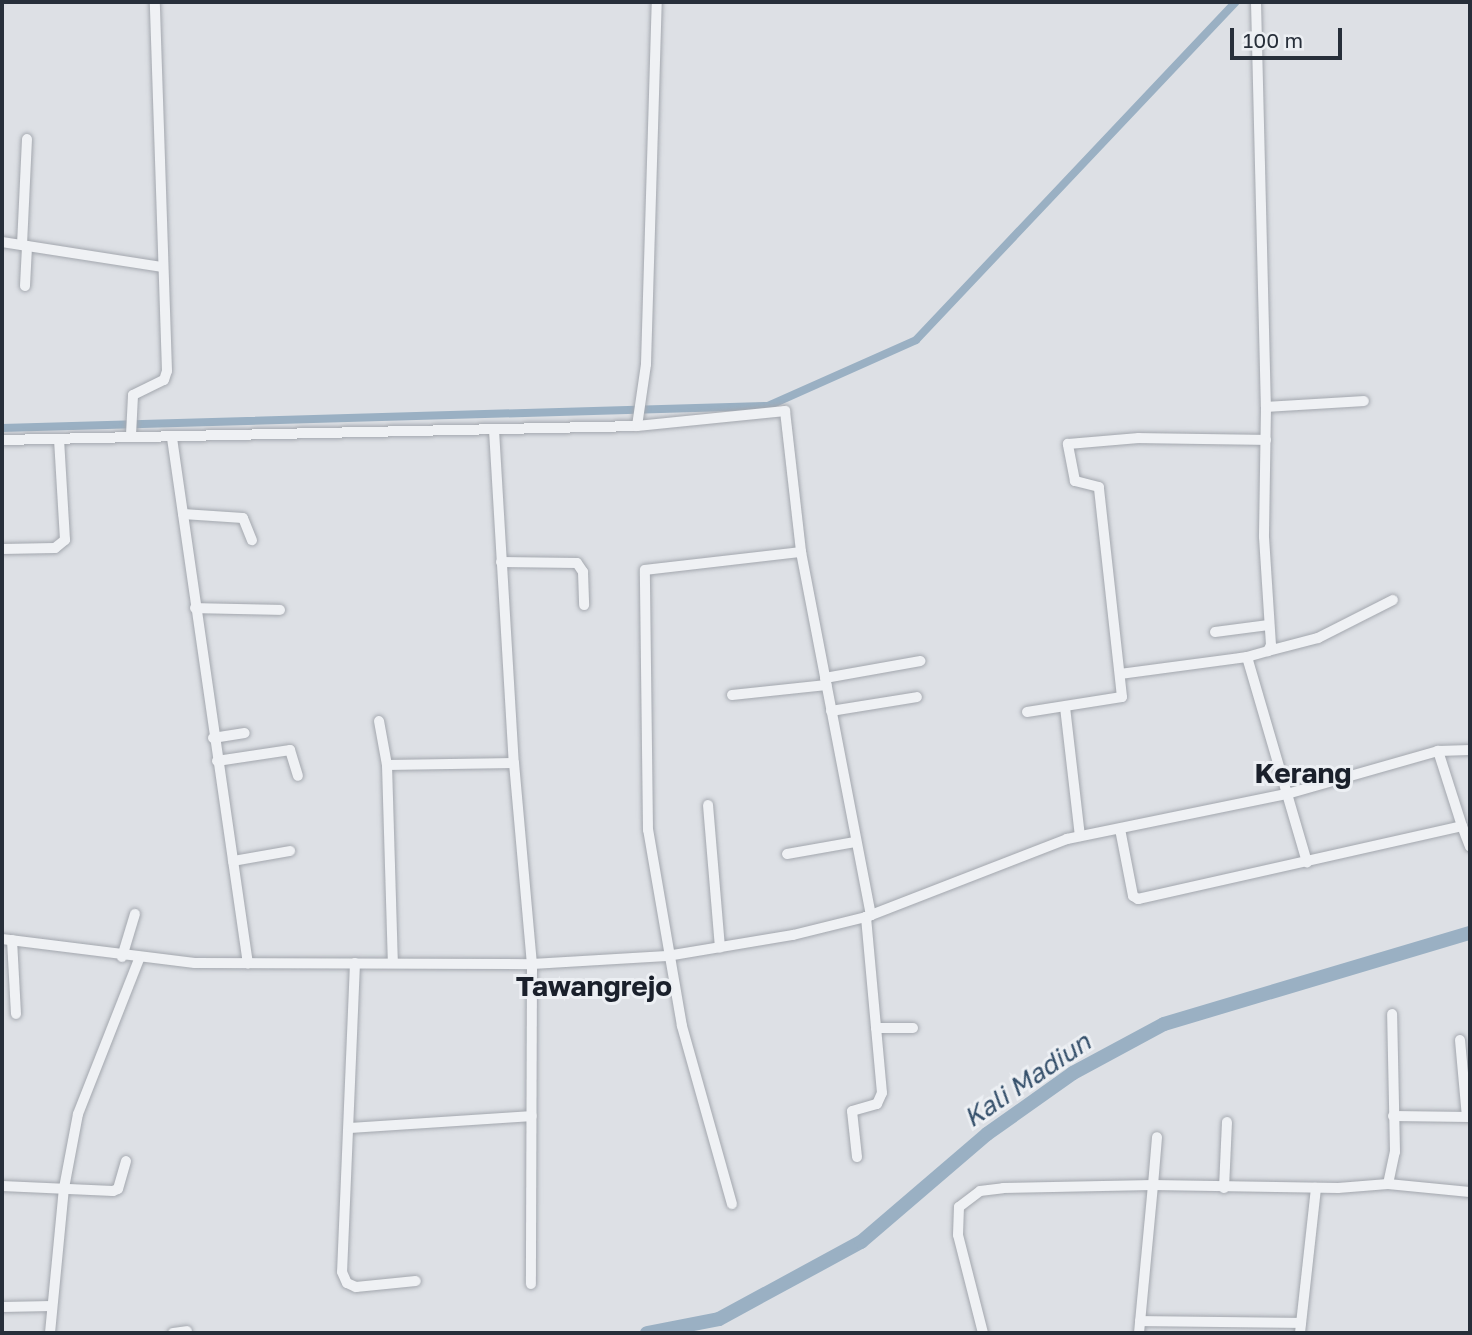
<!DOCTYPE html>
<style>
body{margin:0}
#map{position:relative;width:1472px;height:1335px;overflow:hidden;background:#dde0e5;font-family:"Golos Text",sans-serif}
div>[style]{position:absolute}
.canal>*{height:8px;margin:-4px;padding:0 4px;transform-origin:4px;border-radius:4px;background:#9ab0c3}
.river>*{height:14px;margin:-7px;padding:0 7px;transform-origin:7px;border-radius:7px;background:#9ab0c3}
.roads{filter:drop-shadow(0 0 2px #a3a7ae) drop-shadow(0 0 2px #a3a7ae)}
.minor>*{height:10px;margin:-5px;padding:0 5px;transform-origin:5px;border-radius:5px;background:#eff1f4}
span{translate:-50% -50%;white-space:nowrap;text-align:center;line-height:1.15;-webkit-text-stroke:6px #eceff3;paint-order:stroke}
.water-label{font-size:26px;color:#35506b;font-style:italic}
.quarter-label{font-size:28px;color:#1a202b;font-weight:700}
.frame{position:absolute;inset:0;border:4px solid #272f3a;pointer-events:none}
.scale{position:absolute;left:1230px;top:28px;width:112px;height:32px;box-sizing:border-box;border:4px solid #272f3a;border-top:0;padding-left:9px;font-size:21px;line-height:24px;white-space:nowrap;color:#272f3a;-webkit-text-stroke:5px #eceff3;paint-order:stroke}
</style>
<div id="map">
<div class="canal">
<i style="left:2px;top:428px;width:766px;rotate:-1.65deg"></i>
<i style="left:768px;top:406px;width:162px;rotate:-24deg"></i>
<i style="left:916px;top:340px;width:465px;rotate:-46.6deg"></i>
</div>
<div class="river">
<i style="left:647px;top:1333px;width:73px;rotate:-11deg"></i>
<i style="left:719px;top:1319px;width:162px;rotate:-28.5deg"></i>
<i style="left:861px;top:1242px;width:166px;rotate:-40.6deg"></i>
<i style="left:987px;top:1134px;width:105px;rotate:-35.3deg"></i>
<i style="left:1073px;top:1073px;width:103px;rotate:-28.3deg"></i>
<i style="left:1164px;top:1024px;width:319px;rotate:-16.6deg"></i>
</div>
<div class="roads">
<div class="minor">
<i style="left:1256px;top:2px;width:405px;rotate:88.6deg"></i>
<i style="left:1266px;top:407px;width:130px;rotate:90.9deg"></i>
<i style="left:1264px;top:537px;width:108px;rotate:86.3deg"></i>
<i style="left:1271px;top:645px;width:7px;rotate:117deg"></i>
<i style="left:1268px;top:651px;width:22px;rotate:164deg"></i>
<i style="left:1247px;top:657px;width:214px;rotate:73.7deg"></i>
<i style="left:2px;top:242px;width:161px;rotate:8.9deg"></i>
<i style="left:22px;top:245px;width:106px;rotate:-87.3deg"></i>
<i style="left:25px;top:286px;width:40px;rotate:-87.1deg"></i>
<i style="left:1266px;top:407px;width:98px;rotate:-3.5deg"></i>
<i style="left:637px;top:426px;width:63px;rotate:-81.7deg"></i>
<i style="left:646px;top:364px;width:362px;rotate:-88.3deg"></i>
<i style="left:494px;top:430px;width:334px;rotate:86.6deg"></i>
<i style="left:514px;top:763px;width:202px;rotate:84.9deg"></i>
<i style="left:532px;top:964px;width:320px;rotate:90.2deg"></i>
<i style="left:131px;top:435px;width:40px;rotate:-87.1deg"></i>
<i style="left:133px;top:395px;width:34px;rotate:-26deg"></i>
<i style="left:164px;top:380px;width:9px;rotate:-72deg"></i>
<i style="left:167px;top:371px;width:369px;rotate:-91.9deg"></i>
<i style="left:172px;top:438px;width:531px;rotate:81.78deg"></i>
<i style="left:2px;top:440px;width:635px;rotate:-1.26deg"></i>
<i style="left:637px;top:426px;width:149px;rotate:-5.8deg"></i>
<i style="left:785px;top:411px;width:142px;rotate:83.5deg"></i>
<i style="left:801px;top:552px;width:370px;rotate:79.1deg"></i>
<i style="left:183px;top:514px;width:60px;rotate:3.8deg"></i>
<i style="left:243px;top:518px;width:24px;rotate:68deg"></i>
<i style="left:2px;top:549px;width:53px;rotate:-1.1deg"></i>
<i style="left:55px;top:548px;width:13px;rotate:-39deg"></i>
<i style="left:65px;top:540px;width:101px;rotate:-93.4deg"></i>
<i style="left:501px;top:562px;width:76px;rotate:0.8deg"></i>
<i style="left:577px;top:563px;width:11px;rotate:56deg"></i>
<i style="left:583px;top:572px;width:33px;rotate:88deg"></i>
<i style="left:195px;top:608px;width:85px;rotate:1.3deg"></i>
<i style="left:1215px;top:632px;width:54px;rotate:-7.4deg"></i>
<i style="left:1268px;top:651px;width:52px;rotate:-14.6deg"></i>
<i style="left:1318px;top:638px;width:84px;rotate:-26.9deg"></i>
<i style="left:1120px;top:674px;width:128px;rotate:-7.6deg"></i>
<i style="left:825px;top:678px;width:97px;rotate:-10.1deg"></i>
<i style="left:732px;top:695px;width:95px;rotate:-6.1deg"></i>
<i style="left:1065px;top:707px;width:130px;rotate:83.4deg"></i>
<i style="left:831px;top:711px;width:87px;rotate:-9.2deg"></i>
<i style="left:1027px;top:712px;width:96px;rotate:-9deg"></i>
<i style="left:1122px;top:697px;width:211px;rotate:-96.3deg"></i>
<i style="left:1099px;top:487px;width:25px;rotate:-166deg"></i>
<i style="left:1075px;top:481px;width:38px;rotate:-101deg"></i>
<i style="left:1068px;top:444px;width:71px;rotate:-4.8deg"></i>
<i style="left:1139px;top:438px;width:127px;rotate:0.9deg"></i>
<i style="left:379px;top:721px;width:45px;rotate:79.7deg"></i>
<i style="left:387px;top:765px;width:127px;rotate:-0.9deg"></i>
<i style="left:213px;top:738px;width:32px;rotate:-9deg"></i>
<i style="left:217px;top:761px;width:74px;rotate:-8.6deg"></i>
<i style="left:290px;top:750px;width:27px;rotate:73deg"></i>
<i style="left:387px;top:765px;width:198px;rotate:88.3deg"></i>
<i style="left:708px;top:805px;width:143px;rotate:85.2deg"></i>
<i style="left:1462px;top:826px;width:22px;rotate:69deg"></i>
<i style="left:1120px;top:829px;width:68px;rotate:79deg"></i>
<i style="left:1133px;top:896px;width:6px;rotate:31deg"></i>
<i style="left:1138px;top:899px;width:332px;rotate:-12.7deg"></i>
<i style="left:1462px;top:826px;width:79px;rotate:-107.7deg"></i>
<i style="left:787px;top:854px;width:69px;rotate:-10deg"></i>
<i style="left:233px;top:861px;width:58px;rotate:-10deg"></i>
<i style="left:2px;top:939px;width:194px;rotate:7.1deg"></i>
<i style="left:195px;top:963px;width:337px;rotate:0.2deg"></i>
<i style="left:532px;top:964px;width:135px;rotate:-3.4deg"></i>
<i style="left:667px;top:956px;width:128px;rotate:-9.5deg"></i>
<i style="left:793px;top:935px;width:75px;rotate:-13.9deg"></i>
<i style="left:866px;top:917px;width:216px;rotate:-21.2deg"></i>
<i style="left:1067px;top:839px;width:225px;rotate:-11.6deg"></i>
<i style="left:1287px;top:794px;width:157px;rotate:-15.9deg"></i>
<i style="left:1438px;top:751px;width:32px;rotate:-2deg"></i>
<i style="left:12px;top:940px;width:74px;rotate:86.9deg"></i>
<i style="left:122px;top:957px;width:45px;rotate:-73.2deg"></i>
<i style="left:355px;top:963px;width:309px;rotate:92.4deg"></i>
<i style="left:342px;top:1272px;width:12px;rotate:66deg"></i>
<i style="left:347px;top:1283px;width:10px;rotate:24deg"></i>
<i style="left:356px;top:1287px;width:60px;rotate:-5.7deg"></i>
<i style="left:876px;top:1028px;width:37px"></i>
<i style="left:1460px;top:1040px;width:77px;rotate:84.8deg"></i>
<i style="left:1393px;top:1116px;width:77px;rotate:0.7deg"></i>
<i style="left:351px;top:1128px;width:181px;rotate:-3.8deg"></i>
<i style="left:857px;top:1157px;width:46px;rotate:-96.2deg"></i>
<i style="left:852px;top:1111px;width:26px;rotate:-16deg"></i>
<i style="left:877px;top:1104px;width:12px;rotate:-66deg"></i>
<i style="left:882px;top:1093px;width:177px;rotate:-95.2deg"></i>
<i style="left:1388px;top:1184px;width:33px;rotate:-78deg"></i>
<i style="left:1395px;top:1152px;width:138px;rotate:-91.2deg"></i>
<i style="left:2px;top:1186px;width:111px;rotate:2.6deg"></i>
<i style="left:113px;top:1191px;width:5px;rotate:-22deg"></i>
<i style="left:118px;top:1189px;width:29px;rotate:-74deg"></i>
<i style="left:1224px;top:1188px;width:66px;rotate:-87.4deg"></i>
<i style="left:732px;top:1204px;width:185px;rotate:-105.7deg"></i>
<i style="left:682px;top:1026px;width:199px;rotate:-99.8deg"></i>
<i style="left:648px;top:830px;width:260px;rotate:-90.7deg"></i>
<i style="left:645px;top:570px;width:157px;rotate:-6.6deg"></i>
<i style="left:2px;top:1307px;width:50px;rotate:-1.1deg"></i>
<i style="left:1140px;top:1321px;width:161px;rotate:0.7deg"></i>
<i style="left:50px;top:1333px;width:146px;rotate:-84.5deg"></i>
<i style="left:64px;top:1188px;width:75px;rotate:-79.3deg"></i>
<i style="left:78px;top:1114px;width:167px;rotate:-68.5deg"></i>
<i style="left:173px;top:1333px;width:14px;rotate:-8deg"></i>
<i style="left:983px;top:1333px;width:101px;rotate:-104.3deg"></i>
<i style="left:958px;top:1235px;width:28px;rotate:-88deg"></i>
<i style="left:959px;top:1207px;width:26px;rotate:-37deg"></i>
<i style="left:980px;top:1191px;width:23px;rotate:-7deg"></i>
<i style="left:1003px;top:1188px;width:150px;rotate:-1.1deg"></i>
<i style="left:1153px;top:1185px;width:48px;rotate:-85.2deg"></i>
<i style="left:1139px;top:1333px;width:149px;rotate:-84.6deg"></i>
<i style="left:1153px;top:1185px;width:185px;rotate:0.9deg"></i>
<i style="left:1338px;top:1188px;width:50px;rotate:-4.6deg"></i>
<i style="left:1388px;top:1184px;width:82px;rotate:5.6deg"></i>
<i style="left:1300px;top:1333px;width:146px;rotate:-83.7deg"></i>
</div>
</div>
<div class="water-label">
<span style="left:1027px;top:1080px;rotate:-34deg">Kali Madiun</span>
</div>
<div class="quarter-label">
<span style="left:1303px;top:773px">Kerang</span>
<span style="left:594px;top:986px">Tawangrejo</span>
</div>
<div class="frame"></div>
<div class="scale">100 m</div>
</div>
